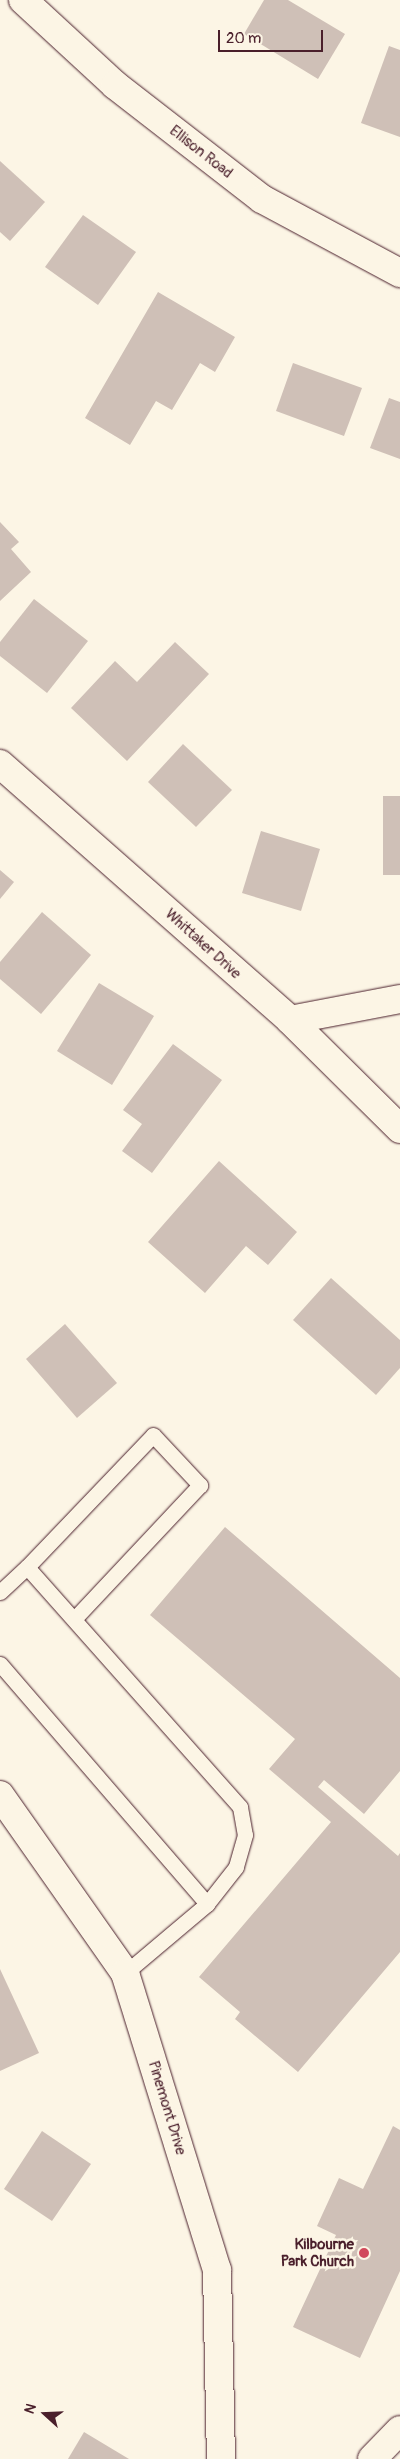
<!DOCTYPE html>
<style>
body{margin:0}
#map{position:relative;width:400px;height:2459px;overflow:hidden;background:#fcf5e5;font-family:Pangolin,sans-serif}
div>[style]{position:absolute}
.building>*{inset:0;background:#cfc0b7}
.roads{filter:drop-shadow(0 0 1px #4a1f2b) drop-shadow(0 0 1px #4a1f2b)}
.service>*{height:15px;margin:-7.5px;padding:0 7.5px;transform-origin:7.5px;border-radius:7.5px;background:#fcf5e5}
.minor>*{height:28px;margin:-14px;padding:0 14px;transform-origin:14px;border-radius:14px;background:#fcf5e5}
.tertiary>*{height:28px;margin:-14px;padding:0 14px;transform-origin:14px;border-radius:14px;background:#fcf5e5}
.dots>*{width:14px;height:14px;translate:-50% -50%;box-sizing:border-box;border:2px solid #fcf5e5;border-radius:50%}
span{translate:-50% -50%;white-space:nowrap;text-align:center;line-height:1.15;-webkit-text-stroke:5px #fcf5e5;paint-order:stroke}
.street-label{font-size:15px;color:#4a1f2b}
.poi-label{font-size:15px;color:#4a1f2b;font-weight:700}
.right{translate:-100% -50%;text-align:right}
.north{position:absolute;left:20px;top:2389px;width:50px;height:50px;-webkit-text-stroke:4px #fcf5e5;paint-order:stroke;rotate:290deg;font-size:14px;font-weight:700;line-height:20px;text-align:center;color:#4a1f2b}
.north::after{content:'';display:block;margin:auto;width:18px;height:22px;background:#4a1f2b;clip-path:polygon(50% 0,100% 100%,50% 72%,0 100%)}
.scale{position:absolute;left:218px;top:30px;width:105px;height:22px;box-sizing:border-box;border:2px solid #4a1f2b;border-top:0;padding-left:6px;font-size:15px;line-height:18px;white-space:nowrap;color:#4a1f2b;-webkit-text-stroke:4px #fcf5e5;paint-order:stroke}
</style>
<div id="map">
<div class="building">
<i style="clip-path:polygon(264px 0,288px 0,345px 34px,318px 79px,244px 34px)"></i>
<i style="clip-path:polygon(389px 46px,400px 50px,400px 137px,361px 123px)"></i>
<i style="clip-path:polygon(0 161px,45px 202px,10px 241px,0 232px)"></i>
<i style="clip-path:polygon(83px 215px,136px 252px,98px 305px,45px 267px)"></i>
<i style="clip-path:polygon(158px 292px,235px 337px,215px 372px,200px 363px,172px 410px,156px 401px,130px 445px,85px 418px)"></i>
<i style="clip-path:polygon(293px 363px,362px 388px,344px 436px,276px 411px)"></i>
<i style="clip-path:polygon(389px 398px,400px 402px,400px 459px,370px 448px)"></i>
<i style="clip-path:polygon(0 522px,19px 542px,11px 549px,31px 572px,0 601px)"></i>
<i style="clip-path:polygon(34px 599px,88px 641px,47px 693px,0 656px,0 642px)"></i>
<i style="clip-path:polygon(175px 642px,209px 674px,127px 761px,71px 708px,115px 661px,137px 682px)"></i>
<i style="clip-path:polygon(183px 744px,232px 790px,196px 827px,148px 782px)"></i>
<i style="clip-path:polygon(383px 796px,400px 796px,400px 875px,383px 875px)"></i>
<i style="clip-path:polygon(261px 831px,320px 849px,301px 911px,242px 893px)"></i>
<i style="clip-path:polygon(0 870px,14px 882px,0 899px)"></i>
<i style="clip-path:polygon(42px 912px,91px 955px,41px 1014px,0 979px,0 962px)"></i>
<i style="clip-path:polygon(99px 983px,154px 1016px,112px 1085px,57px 1051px)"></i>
<i style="clip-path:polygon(173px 1044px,222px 1080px,152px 1173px,122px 1151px,142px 1124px,123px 1110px)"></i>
<i style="clip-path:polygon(219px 1161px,297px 1232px,268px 1265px,246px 1246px,205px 1293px,148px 1242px)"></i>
<i style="clip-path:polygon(331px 1278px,400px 1340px,400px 1368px,376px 1395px,293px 1320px)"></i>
<i style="clip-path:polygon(65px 1324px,117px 1383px,77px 1418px,26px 1359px)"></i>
<i style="clip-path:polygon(225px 1527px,400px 1678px,400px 1771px,364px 1814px,324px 1780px,318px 1787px,398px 1856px,400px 1853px,400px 1952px,298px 2072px,235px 2019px,240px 2012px,199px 1977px,331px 1822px,269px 1769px,295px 1739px,150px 1615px)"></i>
<i style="clip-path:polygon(0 1969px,39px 2053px,0 2071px)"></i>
<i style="clip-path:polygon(393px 2126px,400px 2130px,400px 2271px,360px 2358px,293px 2327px,336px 2235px,317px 2226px,339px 2178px,363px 2189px)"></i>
<i style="clip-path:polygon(42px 2131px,91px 2164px,52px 2221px,4px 2189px)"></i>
<i style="clip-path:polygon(84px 2432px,129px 2459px,68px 2459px)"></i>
</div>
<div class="roads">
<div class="service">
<i style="left:27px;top:1567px;width:182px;rotate:-46.3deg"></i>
<i style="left:153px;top:1435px;width:69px;rotate:46.8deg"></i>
<i style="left:200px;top:1485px;width:184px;rotate:133.2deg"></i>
<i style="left:0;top:1592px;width:37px;rotate:-43deg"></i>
<i style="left:27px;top:1567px;width:321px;rotate:48.4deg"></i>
<i style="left:240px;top:1807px;width:28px;rotate:80deg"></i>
<i style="left:245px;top:1835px;width:33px;rotate:106deg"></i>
<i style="left:236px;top:1867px;width:47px;rotate:128.1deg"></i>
<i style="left:207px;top:1904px;width:107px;rotate:139.9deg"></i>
<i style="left:0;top:1664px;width:317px;rotate:49.2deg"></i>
</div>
<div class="minor">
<i style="left:23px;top:0;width:125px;rotate:42.7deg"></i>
<i style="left:115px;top:85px;width:186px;rotate:37.8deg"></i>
<i style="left:262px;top:199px;width:157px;rotate:28.2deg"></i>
<i style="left:0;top:764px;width:387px;rotate:41.4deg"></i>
<i style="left:290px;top:1020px;width:155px;rotate:44.7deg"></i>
<i style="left:290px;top:1020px;width:112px;rotate:-10.8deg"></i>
<i style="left:0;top:1795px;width:218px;rotate:54.9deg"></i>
<i style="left:125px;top:1973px;width:311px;rotate:72.8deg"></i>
<i style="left:217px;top:2270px;width:189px;rotate:88.8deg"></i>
</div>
<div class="tertiary">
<i style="left:372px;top:2459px;width:40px;rotate:-46deg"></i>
</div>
</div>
<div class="dots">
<i style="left:364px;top:2253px;background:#d1495b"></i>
</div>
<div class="street-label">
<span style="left:201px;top:152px;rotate:38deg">Ellison Road</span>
<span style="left:203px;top:944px;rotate:42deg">Whittaker Drive</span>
<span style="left:167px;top:2108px;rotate:73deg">Pinemont Drive</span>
</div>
<div class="poi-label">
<span class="right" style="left:354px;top:2253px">Kilbourne<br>Park Church</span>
</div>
<div class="north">N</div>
<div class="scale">20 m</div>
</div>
